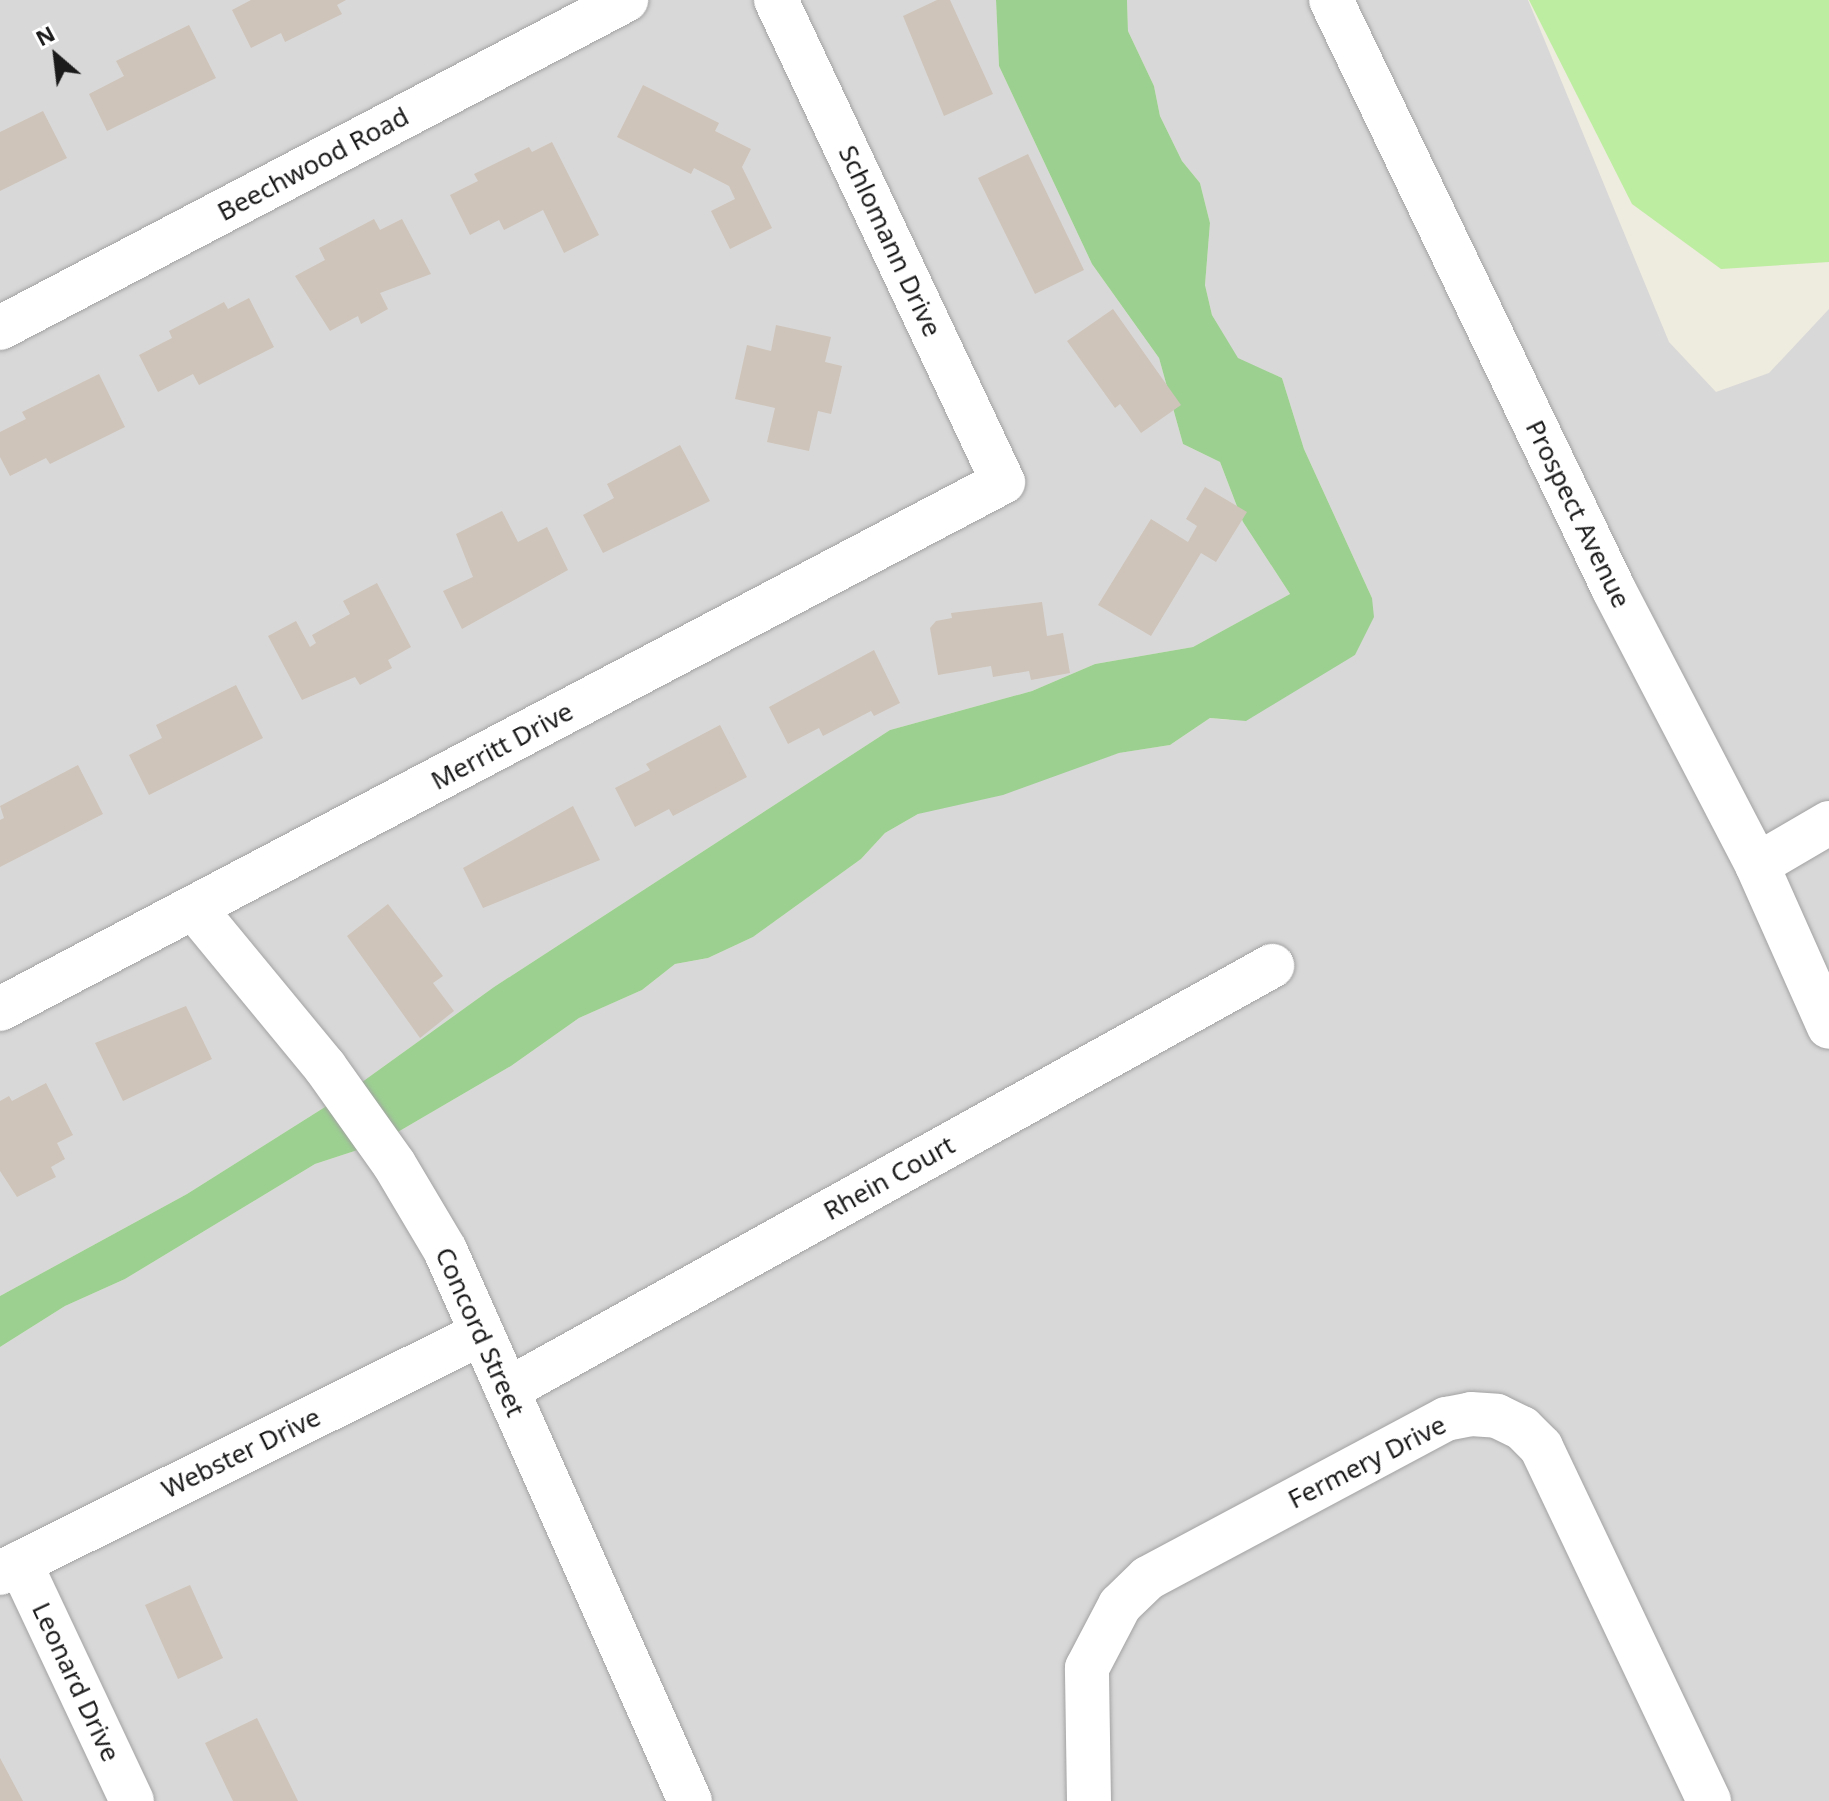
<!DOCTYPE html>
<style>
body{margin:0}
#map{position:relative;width:1829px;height:1801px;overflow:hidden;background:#eeebdf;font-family:"Noto Sans",sans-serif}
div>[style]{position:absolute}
.residential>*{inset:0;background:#d9d8d8}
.grass>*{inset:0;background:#bdeda0}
.forest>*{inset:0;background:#9cd091}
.building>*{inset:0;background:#cec4b9}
.roads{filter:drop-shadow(0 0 2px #a2a2a2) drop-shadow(0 0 2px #a2a2a2)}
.minor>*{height:44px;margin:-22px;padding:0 22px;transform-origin:22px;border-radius:22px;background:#fff}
span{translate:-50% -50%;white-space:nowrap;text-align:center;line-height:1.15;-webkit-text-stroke:8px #fff;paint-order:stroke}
.street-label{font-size:26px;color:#1b1b1b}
.north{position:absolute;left:16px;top:16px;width:80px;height:80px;-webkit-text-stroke:6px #fff;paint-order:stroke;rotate:332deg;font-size:22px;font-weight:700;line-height:32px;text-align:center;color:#1b1b1b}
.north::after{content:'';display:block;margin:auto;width:28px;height:36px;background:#1b1b1b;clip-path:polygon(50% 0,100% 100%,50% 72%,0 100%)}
</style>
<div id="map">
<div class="residential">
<i style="clip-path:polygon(0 0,996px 0,999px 66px,1092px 264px,1159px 358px,1183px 444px,1220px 462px,1243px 522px,1290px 594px,1193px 647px,1095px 664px,1032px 691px,890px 730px,494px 987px,344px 1095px,187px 1194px,0 1296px)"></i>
<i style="clip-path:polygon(1127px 0,1528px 0,1669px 342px,1716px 392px,1769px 373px,1829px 309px,1829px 1801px,0 1801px,0 1347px,65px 1306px,125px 1279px,315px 1164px,379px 1143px,511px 1066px,579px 1018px,642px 990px,675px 964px,708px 958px,753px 937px,861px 859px,885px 833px,918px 814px,1119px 753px,1170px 745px,1210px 718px,1228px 720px,1355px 655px,1372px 598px,1304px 449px,1282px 378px,1238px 359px,1212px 315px,1205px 285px,1210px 223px,1200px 183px,1182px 161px,1160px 116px,1154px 86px,1128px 31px)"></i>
</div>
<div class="grass">
<i style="clip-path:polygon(1529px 0,1829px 0,1829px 262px,1721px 269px,1632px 204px)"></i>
</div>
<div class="forest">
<i style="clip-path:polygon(996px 0,1127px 0,1128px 31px,1154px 86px,1160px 116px,1182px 161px,1200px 183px,1210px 223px,1205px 285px,1212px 315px,1238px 358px,1282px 378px,1304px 449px,1372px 598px,1374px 617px,1355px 655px,1246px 721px,1210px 718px,1170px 745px,1119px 753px,1003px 795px,918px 814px,885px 833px,861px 859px,753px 937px,708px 958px,675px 964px,642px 990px,579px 1018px,511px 1066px,379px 1143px,315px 1164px,125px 1279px,65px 1306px,0 1347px,0 1296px,187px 1194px,344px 1095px,494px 987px,890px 730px,1032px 691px,1095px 664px,1193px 647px,1290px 594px,1243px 522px,1220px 462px,1183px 444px,1159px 358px,1092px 264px,999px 66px)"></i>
</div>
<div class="building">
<i style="clip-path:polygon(251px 0,346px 0,337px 5px,342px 14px,285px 42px,281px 33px,251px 48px,232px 10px)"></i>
<i style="clip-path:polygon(937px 0,950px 0,993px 94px,944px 116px,903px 16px)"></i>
<i style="clip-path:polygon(189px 25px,216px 78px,107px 131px,89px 94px,124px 76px,116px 61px)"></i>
<i style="clip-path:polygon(643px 85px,719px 123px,715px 131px,751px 149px,742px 167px,772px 228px,730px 249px,711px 211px,735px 199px,729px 186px,694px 168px,691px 174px,617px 137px)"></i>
<i style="clip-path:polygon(43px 111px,67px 158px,0 191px,0 132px)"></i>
<i style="clip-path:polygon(552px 142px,599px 235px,564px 253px,543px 210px,504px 230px,499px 220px,470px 235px,450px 195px,478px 181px,474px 174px,529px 147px,532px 152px)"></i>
<i style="clip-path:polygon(1028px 154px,1084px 270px,1035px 294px,978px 178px)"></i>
<i style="clip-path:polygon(374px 219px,380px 230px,402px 219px,431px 274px,380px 293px,388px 309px,361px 324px,358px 316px,330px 331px,295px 276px,325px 260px,319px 248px)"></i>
<i style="clip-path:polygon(249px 298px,274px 347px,199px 385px,193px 374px,158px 392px,139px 355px,172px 338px,169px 331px,224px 302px,228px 309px)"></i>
<i style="clip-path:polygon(1113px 309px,1181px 405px,1141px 433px,1120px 404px,1115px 408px,1067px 341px)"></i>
<i style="clip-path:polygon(776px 325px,831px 337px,825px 362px,842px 366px,831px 414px,818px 411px,809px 451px,767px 442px,775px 408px,735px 399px,747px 345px,771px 351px)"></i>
<i style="clip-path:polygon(99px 374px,125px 427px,50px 464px,46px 458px,10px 476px,0 457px,0 432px,26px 419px,22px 412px)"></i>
<i style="clip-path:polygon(680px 445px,710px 501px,603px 553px,583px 515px,614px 498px,607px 484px)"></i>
<i style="clip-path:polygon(1205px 487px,1247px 512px,1216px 562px,1201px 553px,1151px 636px,1098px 605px,1151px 519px,1188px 542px,1197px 526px,1186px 519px)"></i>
<i style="clip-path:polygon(502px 511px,518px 542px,547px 527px,568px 570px,462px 629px,443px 591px,473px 577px,456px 534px)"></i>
<i style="clip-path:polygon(377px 583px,411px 647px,388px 660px,392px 668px,360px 685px,355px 677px,302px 700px,268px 636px,296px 621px,310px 647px,316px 643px,312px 635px,350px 614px,343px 601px)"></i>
<i style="clip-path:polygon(1042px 602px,1047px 636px,1063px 633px,1070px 673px,1031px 680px,1029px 671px,993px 677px,991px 666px,938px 675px,930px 628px,936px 621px,952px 618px,951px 613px)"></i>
<i style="clip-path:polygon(874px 650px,900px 703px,874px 716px,871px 711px,823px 736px,819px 728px,788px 744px,769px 707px)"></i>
<i style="clip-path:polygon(236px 685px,263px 738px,149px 795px,129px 755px,162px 738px,156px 725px)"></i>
<i style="clip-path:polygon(720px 725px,747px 777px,673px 816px,669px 809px,635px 827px,615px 788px,650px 770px,646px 764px)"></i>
<i style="clip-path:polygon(78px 765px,103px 814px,0 867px,0 820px,4px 818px,0 806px)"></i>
<i style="clip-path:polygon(573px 806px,600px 860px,483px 908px,463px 868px)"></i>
<i style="clip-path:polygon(388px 904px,443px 976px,433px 983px,454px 1011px,420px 1038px,347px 936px)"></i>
<i style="clip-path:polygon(186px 1006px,212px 1059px,123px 1101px,95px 1043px)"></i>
<i style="clip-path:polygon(46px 1083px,73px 1135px,57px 1143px,65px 1159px,51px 1167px,56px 1177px,17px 1197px,0 1171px,0 1101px,9px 1096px,12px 1101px)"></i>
<i style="clip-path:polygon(190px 1585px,223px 1658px,178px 1679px,145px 1605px)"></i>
<i style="clip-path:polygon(257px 1718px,298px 1801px,233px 1801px,205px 1743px)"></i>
<i style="clip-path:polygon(0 1758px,23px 1801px,0 1801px)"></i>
</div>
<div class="roads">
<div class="minor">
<i style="left:1331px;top:0;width:654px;rotate:64.37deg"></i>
<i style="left:1614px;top:590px;width:310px;rotate:62.5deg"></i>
<i style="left:1757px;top:865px;width:177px;rotate:66deg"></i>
<i style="left:0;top:328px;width:707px;rotate:-27.65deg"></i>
<i style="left:1757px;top:865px;width:83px;rotate:-30.3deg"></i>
<i style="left:194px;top:908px;width:206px;rotate:50.5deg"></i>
<i style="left:325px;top:1067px;width:119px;rotate:54.6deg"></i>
<i style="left:394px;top:1164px;width:100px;rotate:59.3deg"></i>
<i style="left:445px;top:1250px;width:603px;rotate:66.03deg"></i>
<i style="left:0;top:1009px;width:1133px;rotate:-27.72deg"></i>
<i style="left:1003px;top:482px;width:533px;rotate:-115.22deg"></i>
<i style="left:507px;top:1390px;width:875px;rotate:-29deg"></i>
<i style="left:20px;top:1563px;width:263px;rotate:64.8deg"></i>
<i style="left:0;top:1573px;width:538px;rotate:-26.47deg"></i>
<i style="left:1089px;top:1801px;width:133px;rotate:-90.9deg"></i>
<i style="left:1087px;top:1668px;width:71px;rotate:-62.4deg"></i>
<i style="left:1120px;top:1605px;width:39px;rotate:-44deg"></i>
<i style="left:1148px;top:1578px;width:338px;rotate:-28.1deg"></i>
<i style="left:1446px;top:1419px;width:25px;rotate:-11deg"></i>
<i style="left:1471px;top:1414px;width:26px;rotate:4deg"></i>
<i style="left:1497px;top:1416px;width:28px;rotate:26deg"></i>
<i style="left:1522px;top:1428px;width:27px;rotate:45deg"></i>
<i style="left:1541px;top:1447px;width:392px;rotate:64.6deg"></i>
</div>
</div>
<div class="street-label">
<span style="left:313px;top:164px;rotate:-28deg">Beechwood Road</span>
<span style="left:890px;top:241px;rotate:65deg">Schlomann Drive</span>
<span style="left:1578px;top:514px;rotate:64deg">Prospect Avenue</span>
<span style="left:502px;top:746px;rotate:-28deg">Merritt Drive</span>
<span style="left:889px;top:1178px;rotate:-29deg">Rhein Court</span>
<span style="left:480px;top:1332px;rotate:66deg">Concord Street</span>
<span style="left:241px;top:1453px;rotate:-26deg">Webster Drive</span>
<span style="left:1367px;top:1462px;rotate:-27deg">Fermery Drive</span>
<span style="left:76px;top:1682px;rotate:65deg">Leonard Drive</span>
</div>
<div class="north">N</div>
</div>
